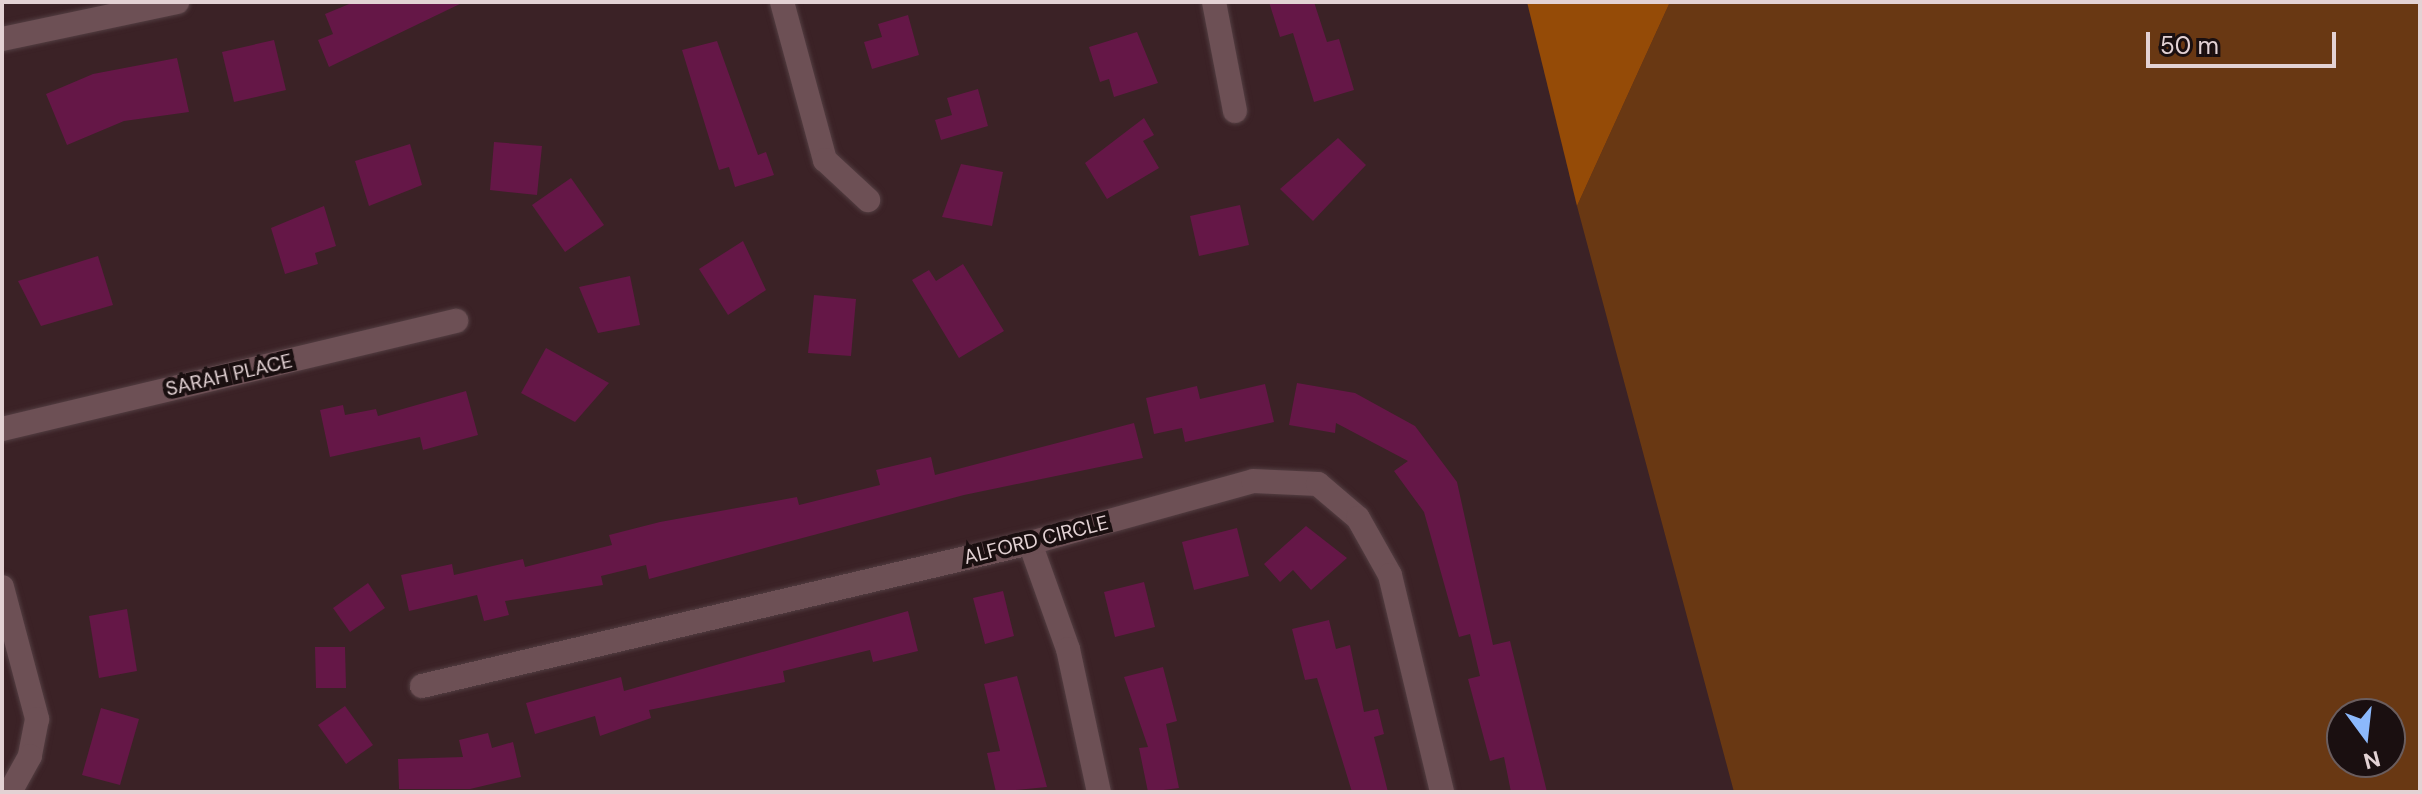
<!DOCTYPE html>
<style>
body{margin:0}
#map{position:relative;width:2422px;height:794px;overflow:hidden;background:#3b2226;font-family:"DM Sans",sans-serif}
div>[style]{position:absolute}
.green>*{inset:0;background:#693813}
.forest>*{inset:0;background:#954b07}
.building>*{inset:0;background:#651747}
.roads{filter:drop-shadow(0 0 2px #533e42) drop-shadow(0 0 2px #533e42)}
.minor>*{height:24px;margin:-12px;padding:0 12px;transform-origin:12px;border-radius:12px;background:#6d5055}
span{translate:-50% -50%;white-space:nowrap;text-align:center;line-height:1.15;-webkit-text-stroke:8px #1a0f10;paint-order:stroke}
.street-label{font-size:20px;color:#e3d2d4}
.frame{position:absolute;inset:0;border:4px solid #e3d2d4;pointer-events:none}
.north{position:absolute;left:2326px;top:698px;width:80px;height:80px;box-sizing:border-box;background:#1a0f10;border:2px solid #6a5d5e;border-radius:50%;rotate:165deg;font-size:22px;font-weight:700;line-height:32px;text-align:center;color:#e3d2d4}
.north::after{content:'';display:block;margin:auto;width:28px;height:36px;background:#8cb9fc;clip-path:polygon(50% 0,100% 100%,50% 72%,0 100%)}
.scale{position:absolute;left:2146px;top:32px;width:190px;height:36px;box-sizing:border-box;border:4px solid #e3d2d4;border-top:0;padding-left:10px;font-size:24px;line-height:28px;white-space:nowrap;color:#e3d2d4;-webkit-text-stroke:6px #1a0f10;paint-order:stroke}
</style>
<div id="map">
<div class="green">
<i style="clip-path:polygon(evenodd,1670px 2px,2420px 2px,2420px 792px,1734px 792px,1577px 206px,1670px 2px,2342px 714px,2390px 714px,2390px 762px,2342px 762px,2342px 714px)"></i>
</div>
<div class="forest">
<i style="clip-path:polygon(1527px 2px,1670px 2px,1577px 206px)"></i>
</div>
<div class="building">
<i style="clip-path:polygon(354px 2px,464px 2px,329px 67px,318px 40px,333px 34px,325px 14px)"></i>
<i style="clip-path:polygon(1269px 2px,1314px 2px,1327px 42px,1339px 39px,1354px 90px,1314px 102px,1293px 33px,1280px 37px)"></i>
<i style="clip-path:polygon(908px 15px,919px 55px,872px 69px,864px 42px,882px 37px,878px 24px)"></i>
<i style="clip-path:polygon(1137px 32px,1158px 83px,1114px 97px,1109px 79px,1100px 82px,1089px 47px)"></i>
<i style="clip-path:polygon(274px 40px,286px 90px,234px 102px,222px 52px)"></i>
<i style="clip-path:polygon(717px 41px,758px 155px,766px 152px,774px 175px,735px 187px,729px 167px,719px 170px,682px 50px)"></i>
<i style="clip-path:polygon(177px 58px,189px 112px,124px 121px,67px 145px,46px 94px,93px 74px)"></i>
<i style="clip-path:polygon(978px 89px,988px 126px,941px 140px,935px 120px,952px 115px,947px 98px)"></i>
<i style="clip-path:polygon(1144px 118px,1154px 135px,1143px 141px,1159px 168px,1107px 199px,1085px 163px)"></i>
<i style="clip-path:polygon(1338px 138px,1366px 165px,1313px 221px,1280px 189px)"></i>
<i style="clip-path:polygon(494px 142px,542px 146px,537px 195px,490px 190px)"></i>
<i style="clip-path:polygon(410px 144px,422px 185px,369px 206px,355px 161px)"></i>
<i style="clip-path:polygon(961px 164px,1003px 172px,992px 226px,942px 217px)"></i>
<i style="clip-path:polygon(571px 178px,604px 225px,565px 252px,532px 205px)"></i>
<i style="clip-path:polygon(1240px 205px,1249px 245px,1199px 256px,1190px 216px)"></i>
<i style="clip-path:polygon(324px 206px,336px 246px,315px 253px,318px 264px,285px 274px,271px 228px)"></i>
<i style="clip-path:polygon(743px 241px,766px 290px,728px 315px,699px 269px)"></i>
<i style="clip-path:polygon(98px 256px,113px 305px,41px 326px,18px 281px)"></i>
<i style="clip-path:polygon(963px 264px,1004px 331px,959px 358px,912px 280px,929px 270px,936px 281px)"></i>
<i style="clip-path:polygon(630px 276px,640px 325px,598px 333px,579px 287px)"></i>
<i style="clip-path:polygon(814px 295px,856px 299px,851px 356px,808px 353px)"></i>
<i style="clip-path:polygon(546px 348px,609px 383px,575px 422px,521px 393px)"></i>
<i style="clip-path:polygon(1297px 383px,1355px 393px,1415px 426px,1457px 482px,1493px 645px,1510px 641px,1547px 792px,1511px 792px,1504px 757px,1490px 761px,1468px 679px,1480px 676px,1470px 634px,1459px 637px,1424px 512px,1394px 471px,1408px 461px,1336px 423px,1335px 433px,1289px 425px)"></i>
<i style="clip-path:polygon(1265px 384px,1274px 422px,1185px 442px,1182px 428px,1154px 434px,1146px 398px,1197px 386px,1200px 399px)"></i>
<i style="clip-path:polygon(466px 391px,478px 435px,423px 450px,420px 437px,330px 457px,320px 410px,343px 405px,345px 415px,376px 409px,378px 416px)"></i>
<i style="clip-path:polygon(1134px 423px,1143px 458px,964px 495px,649px 579px,646px 565px,601px 576px,603px 585px,505px 601px,509px 615px,484px 621px,477px 595px,409px 611px,401px 575px,452px 564px,454px 575px,523px 559px,525px 567px,612px 545px,609px 535px,660px 522px,797px 497px,799px 505px,880px 485px,876px 470px,931px 457px,935px 475px)"></i>
<i style="clip-path:polygon(1306px 526px,1347px 558px,1311px 590px,1293px 570px,1280px 582px,1264px 564px)"></i>
<i style="clip-path:polygon(1237px 528px,1249px 576px,1194px 590px,1182px 542px)"></i>
<i style="clip-path:polygon(1144px 582px,1155px 627px,1115px 637px,1104px 592px)"></i>
<i style="clip-path:polygon(368px 583px,385px 608px,350px 632px,333px 608px)"></i>
<i style="clip-path:polygon(1003px 591px,1014px 636px,985px 644px,973px 598px)"></i>
<i style="clip-path:polygon(127px 609px,137px 671px,99px 678px,89px 616px)"></i>
<i style="clip-path:polygon(908px 611px,918px 651px,873px 662px,870px 650px,783px 671px,785px 682px,649px 710px,651px 718px,600px 736px,595px 716px,535px 734px,526px 703px,621px 677px,624px 691px)"></i>
<i style="clip-path:polygon(1329px 620px,1336px 649px,1350px 645px,1364px 712px,1378px 709px,1384px 734px,1374px 737px,1388px 792px,1352px 792px,1317px 678px,1305px 680px,1292px 629px)"></i>
<i style="clip-path:polygon(315px 647px,345px 647px,346px 688px,316px 688px)"></i>
<i style="clip-path:polygon(1163px 667px,1177px 721px,1166px 724px,1179px 788px,1148px 792px,1139px 748px,1148px 747px,1124px 677px)"></i>
<i style="clip-path:polygon(1017px 676px,1047px 787px,996px 792px,987px 753px,1000px 751px,984px 684px)"></i>
<i style="clip-path:polygon(345px 706px,373px 745px,346px 764px,318px 725px)"></i>
<i style="clip-path:polygon(101px 708px,139px 719px,120px 785px,82px 775px)"></i>
<i style="clip-path:polygon(488px 733px,492px 748px,513px 742px,521px 777px,470px 789px,399px 789px,398px 759px,463px 757px,459px 740px)"></i>
</div>
<div class="roads">
<div class="minor">
<i style="left:782px;top:2px;width:164px;rotate:74.8deg"></i>
<i style="left:825px;top:160px;width:59px;rotate:42.9deg"></i>
<i style="left:1214px;top:2px;width:111px;rotate:79.1deg"></i>
<i style="left:2px;top:39px;width:179px;rotate:-11.9deg"></i>
<i style="left:2px;top:429px;width:467px;rotate:-13.4deg"></i>
<i style="left:1030px;top:543px;width:113px;rotate:70.3deg"></i>
<i style="left:1068px;top:649px;width:146px;rotate:77.8deg"></i>
<i style="left:2px;top:587px;width:137px;rotate:75.1deg"></i>
<i style="left:37px;top:719px;width:38px;rotate:101deg"></i>
<i style="left:30px;top:756px;width:41px;rotate:119.1deg"></i>
<i style="left:422px;top:686px;width:625px;rotate:-13.24deg"></i>
<i style="left:1030px;top:543px;width:231px;rotate:-15.5deg"></i>
<i style="left:1253px;top:481px;width:65px;rotate:2.6deg"></i>
<i style="left:1318px;top:484px;width:52px;rotate:40.4deg"></i>
<i style="left:1358px;top:518px;width:65px;rotate:60.7deg"></i>
<i style="left:1390px;top:575px;width:223px;rotate:76.5deg"></i>
</div>
</div>
<div class="street-label">
<span style="left:229px;top:375px;rotate:-13deg">SARAH PLACE</span>
<span style="left:1036px;top:540px;rotate:-14deg">ALFORD CIRCLE</span>
</div>
<div class="frame"></div>
<div class="north">N</div>
<div class="scale">50 m</div>
</div>
